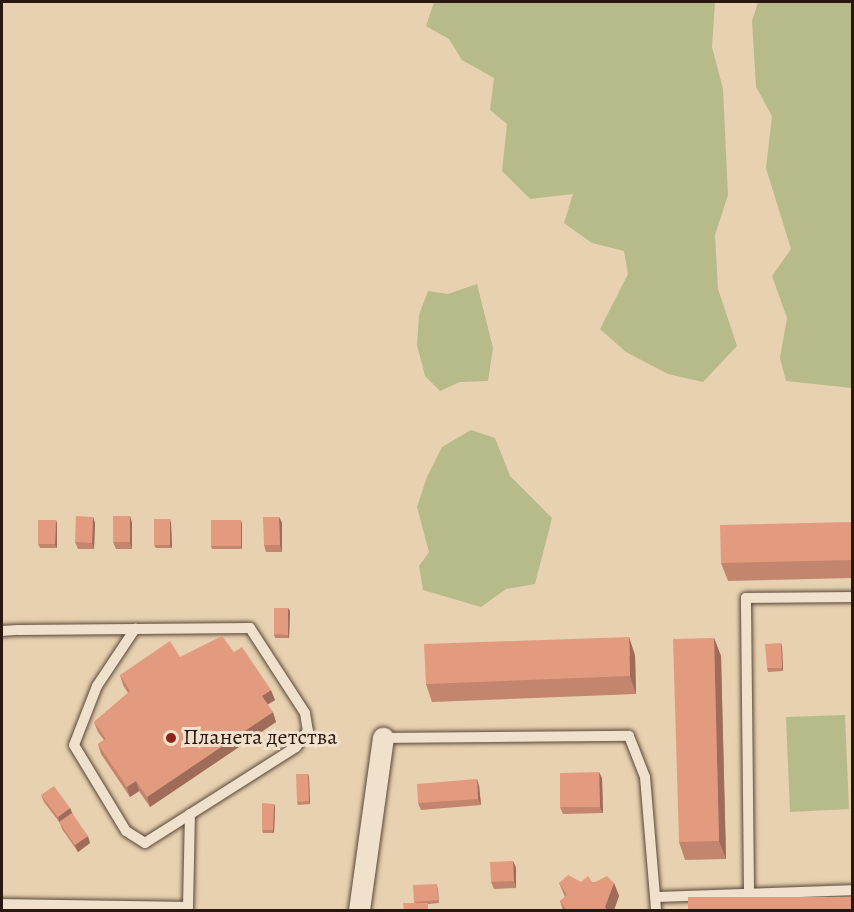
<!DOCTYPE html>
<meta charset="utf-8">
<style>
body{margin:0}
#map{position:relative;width:854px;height:912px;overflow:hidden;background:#e7d1b0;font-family:Alegreya,serif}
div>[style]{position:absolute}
.green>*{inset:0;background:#b7bb8a}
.roads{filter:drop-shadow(0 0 2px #584638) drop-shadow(0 0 2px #584638)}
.lane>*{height:10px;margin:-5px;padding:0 5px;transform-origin:5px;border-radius:5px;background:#efe1cc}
.street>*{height:21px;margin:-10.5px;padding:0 10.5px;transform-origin:10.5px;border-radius:10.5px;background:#efe1cc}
.wall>*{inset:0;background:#c3856e}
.shaded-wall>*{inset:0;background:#9f6c5a}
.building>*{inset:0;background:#e39b80}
.dots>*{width:16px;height:16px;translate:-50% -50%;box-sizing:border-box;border:3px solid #efe1cc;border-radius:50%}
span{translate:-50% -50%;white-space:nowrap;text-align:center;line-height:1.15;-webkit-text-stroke:6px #efe1cc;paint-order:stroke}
.poi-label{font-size:22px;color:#291710}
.left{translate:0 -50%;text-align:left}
.frame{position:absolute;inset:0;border:3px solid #291710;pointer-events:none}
</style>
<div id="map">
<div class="green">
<i style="clip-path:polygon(434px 2px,715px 2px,712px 47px,723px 89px,728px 195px,715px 235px,718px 289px,737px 346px,703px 382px,668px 374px,626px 352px,600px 329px,628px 274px,624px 251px,592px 243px,564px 223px,573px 194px,530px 199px,502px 171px,507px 124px,490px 110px,494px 78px,462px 60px,449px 39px,426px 26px)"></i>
<i style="clip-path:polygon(758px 2px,852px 2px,852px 388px,786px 381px,780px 358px,787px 318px,772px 276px,791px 249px,766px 168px,772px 116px,756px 87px,752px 21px)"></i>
<i style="clip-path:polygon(477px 284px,493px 348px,488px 381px,460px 382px,440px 391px,425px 376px,417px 345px,419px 315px,428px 291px,448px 294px)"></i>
<i style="clip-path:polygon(471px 430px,495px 438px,510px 476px,552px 518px,535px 584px,506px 589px,481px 607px,423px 590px,419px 566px,429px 552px,417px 507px,427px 477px,442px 447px)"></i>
<i style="clip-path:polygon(845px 715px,849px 809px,790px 812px,786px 717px)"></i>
</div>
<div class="roads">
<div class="lane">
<i style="left:2px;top:631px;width:16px;rotate:-4deg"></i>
<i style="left:18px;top:630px;width:117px;rotate:-0.5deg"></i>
<i style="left:135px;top:629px;width:115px;rotate:-0.5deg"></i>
<i style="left:250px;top:628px;width:101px;rotate:57.1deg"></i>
<i style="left:305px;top:713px;width:18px;rotate:81deg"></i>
<i style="left:308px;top:731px;width:20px;rotate:127deg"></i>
<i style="left:296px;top:747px;width:179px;rotate:147.6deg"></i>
<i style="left:145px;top:843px;width:22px;rotate:-148deg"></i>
<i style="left:126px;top:831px;width:100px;rotate:-121.2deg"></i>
<i style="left:74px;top:745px;width:63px;rotate:-68.7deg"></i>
<i style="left:97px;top:686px;width:69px;rotate:-56.3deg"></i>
<i style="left:383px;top:738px;width:246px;rotate:-0.5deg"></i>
<i style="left:629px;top:736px;width:44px;rotate:68.7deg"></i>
<i style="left:645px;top:777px;width:120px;rotate:85.2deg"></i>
<i style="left:749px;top:891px;width:293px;rotate:-90.6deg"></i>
<i style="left:746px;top:598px;width:106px;rotate:-0.5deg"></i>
<i style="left:2px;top:904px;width:186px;rotate:0.9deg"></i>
<i style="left:188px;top:907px;width:93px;rotate:-88.8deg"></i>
<i style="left:656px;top:910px;width:13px;rotate:-94deg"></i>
<i style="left:655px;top:897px;width:197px;rotate:-2deg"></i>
</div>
<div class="street">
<i style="left:359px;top:910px;width:174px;rotate:-82.1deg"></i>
</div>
</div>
<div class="wall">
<i style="clip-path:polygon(130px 516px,132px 523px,132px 549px,116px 549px,113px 542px)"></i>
<i style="clip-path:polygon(93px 517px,95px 523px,94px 549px,78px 549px,75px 542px)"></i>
<i style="clip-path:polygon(279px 517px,282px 523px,282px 552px,266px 552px,264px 545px)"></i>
<i style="clip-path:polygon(56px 520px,57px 524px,57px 548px,40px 548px,38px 544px)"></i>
<i style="clip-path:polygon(852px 522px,852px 578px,728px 581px,721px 563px)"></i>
<i style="clip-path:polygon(171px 523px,172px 548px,156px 548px,154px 545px)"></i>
<i style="clip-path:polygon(242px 524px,242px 549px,212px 549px,211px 546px)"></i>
<i style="clip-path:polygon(290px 611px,289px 638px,275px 638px,274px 634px)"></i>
<i style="clip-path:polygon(714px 638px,721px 656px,726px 859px,685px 860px,679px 842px)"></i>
<i style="clip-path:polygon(782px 646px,783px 671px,768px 672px,767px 668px)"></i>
<i style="clip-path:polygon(234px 652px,275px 700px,267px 705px,276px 722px,150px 807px,139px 791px,130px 797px,101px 754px,98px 744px,104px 740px,98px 732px,94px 722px,128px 693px,123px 685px,120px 675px,180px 657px)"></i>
<i style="clip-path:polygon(635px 655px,636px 694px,432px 702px,426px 684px)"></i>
<i style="clip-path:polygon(308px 774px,309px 777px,310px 804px,298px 805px,297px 802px)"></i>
<i style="clip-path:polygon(602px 778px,603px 813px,563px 814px,560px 807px)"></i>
<i style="clip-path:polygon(477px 779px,479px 786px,481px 805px,421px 810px,418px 803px)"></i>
<i style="clip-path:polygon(41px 795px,70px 808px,72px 813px,90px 843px,78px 852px,62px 829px,60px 823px,44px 802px)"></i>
<i style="clip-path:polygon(274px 804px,275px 807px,274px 833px,263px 833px,262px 830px)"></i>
<i style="clip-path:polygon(513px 861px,516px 868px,516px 888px,494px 889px,491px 882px)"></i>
<i style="clip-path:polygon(581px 882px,614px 883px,619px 896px,614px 910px,563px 910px,560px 901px,565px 897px,559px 883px)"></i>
<i style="clip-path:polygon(438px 887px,439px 903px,429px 904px,415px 903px,414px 902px)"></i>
</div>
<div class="shaded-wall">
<i style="clip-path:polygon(130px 516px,132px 523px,132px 549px,130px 542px)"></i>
<i style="clip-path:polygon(93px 517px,95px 523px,94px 549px,92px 543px)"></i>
<i style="clip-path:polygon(279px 517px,282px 523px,282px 552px,280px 545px)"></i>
<i style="clip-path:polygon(170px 519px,171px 523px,172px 548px,170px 545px)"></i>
<i style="clip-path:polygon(56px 520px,57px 524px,57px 548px,55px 544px)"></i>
<i style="clip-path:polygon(241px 520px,242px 524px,242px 549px,241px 546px)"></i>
<i style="clip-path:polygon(288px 608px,290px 611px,289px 638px,288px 635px)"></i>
<i style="clip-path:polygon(629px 637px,635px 655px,636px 694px,630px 676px)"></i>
<i style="clip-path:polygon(714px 638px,721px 656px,726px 859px,719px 841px)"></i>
<i style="clip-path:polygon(781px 643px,782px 646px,783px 671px,782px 668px)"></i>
<i style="clip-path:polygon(271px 690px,275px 700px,265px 706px,262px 696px)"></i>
<i style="clip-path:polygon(273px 712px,276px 722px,150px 807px,147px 797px)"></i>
<i style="clip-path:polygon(599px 772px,602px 778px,603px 813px,600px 807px)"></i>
<i style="clip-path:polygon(308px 774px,309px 777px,310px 804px,309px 801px)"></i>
<i style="clip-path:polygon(477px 779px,479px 786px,481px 805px,478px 799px)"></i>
<i style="clip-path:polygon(136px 781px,139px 791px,130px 797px,127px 787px)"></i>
<i style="clip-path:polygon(274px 804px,275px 807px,274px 833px,273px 830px)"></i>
<i style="clip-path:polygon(70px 808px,73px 815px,60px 824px,58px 817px)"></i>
<i style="clip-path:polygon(88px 836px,90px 843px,78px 852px,75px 845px)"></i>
<i style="clip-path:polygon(513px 861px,516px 868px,516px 888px,514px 881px)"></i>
<i style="clip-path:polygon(614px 883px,619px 896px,614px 910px,607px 910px,605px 907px)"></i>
</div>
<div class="building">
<i style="clip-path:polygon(76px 516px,93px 517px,92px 543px,75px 542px)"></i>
<i style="clip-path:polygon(113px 516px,130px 516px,130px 542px,113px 542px)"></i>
<i style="clip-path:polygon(263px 517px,279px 517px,280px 545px,264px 545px)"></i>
<i style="clip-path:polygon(154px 519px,170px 519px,170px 545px,154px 545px)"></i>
<i style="clip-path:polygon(38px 520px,56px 520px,55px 544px,38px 544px)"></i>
<i style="clip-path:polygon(211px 520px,241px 520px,241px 546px,211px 546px)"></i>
<i style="clip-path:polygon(852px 522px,852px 560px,721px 563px,720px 525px)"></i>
<i style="clip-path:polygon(274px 608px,288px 608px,288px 635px,274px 634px)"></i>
<i style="clip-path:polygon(222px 636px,234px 652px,242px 647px,271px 690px,262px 696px,273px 712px,147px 797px,136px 781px,127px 787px,98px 744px,106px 739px,94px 722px,130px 691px,120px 675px,170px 641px,180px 657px)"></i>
<i style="clip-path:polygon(629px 637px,630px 676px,426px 684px,424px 644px)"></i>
<i style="clip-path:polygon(714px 638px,719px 841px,679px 842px,673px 639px)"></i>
<i style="clip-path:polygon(781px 643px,782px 668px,767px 668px,765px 644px)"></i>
<i style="clip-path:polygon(599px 772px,600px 807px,560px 807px,560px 773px)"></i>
<i style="clip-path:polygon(296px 774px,308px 774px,309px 801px,297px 802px)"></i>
<i style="clip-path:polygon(477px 779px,478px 799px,418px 803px,417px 784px)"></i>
<i style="clip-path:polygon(54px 786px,70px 808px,58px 817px,41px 795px)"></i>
<i style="clip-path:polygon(262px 803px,274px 804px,273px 830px,262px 830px)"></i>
<i style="clip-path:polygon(72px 813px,88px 836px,75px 845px,59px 822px)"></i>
<i style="clip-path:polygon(513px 861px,514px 881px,491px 882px,490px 862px)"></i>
<i style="clip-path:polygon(568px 875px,581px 882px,588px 876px,593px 883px,607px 876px,614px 883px,605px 907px,607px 910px,566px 910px,566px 909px,560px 901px,567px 895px,559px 883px)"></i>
<i style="clip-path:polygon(437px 884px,438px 900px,414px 902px,413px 885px)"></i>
<i style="clip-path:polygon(688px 897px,852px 897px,852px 910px,688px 910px)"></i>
<i style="clip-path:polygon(403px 903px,428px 903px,428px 910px,404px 910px)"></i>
</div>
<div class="dots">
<i style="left:171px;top:738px;background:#8f2418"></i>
</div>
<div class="poi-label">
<span class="left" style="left:183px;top:738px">Планета детства</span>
</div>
<div class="frame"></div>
</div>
